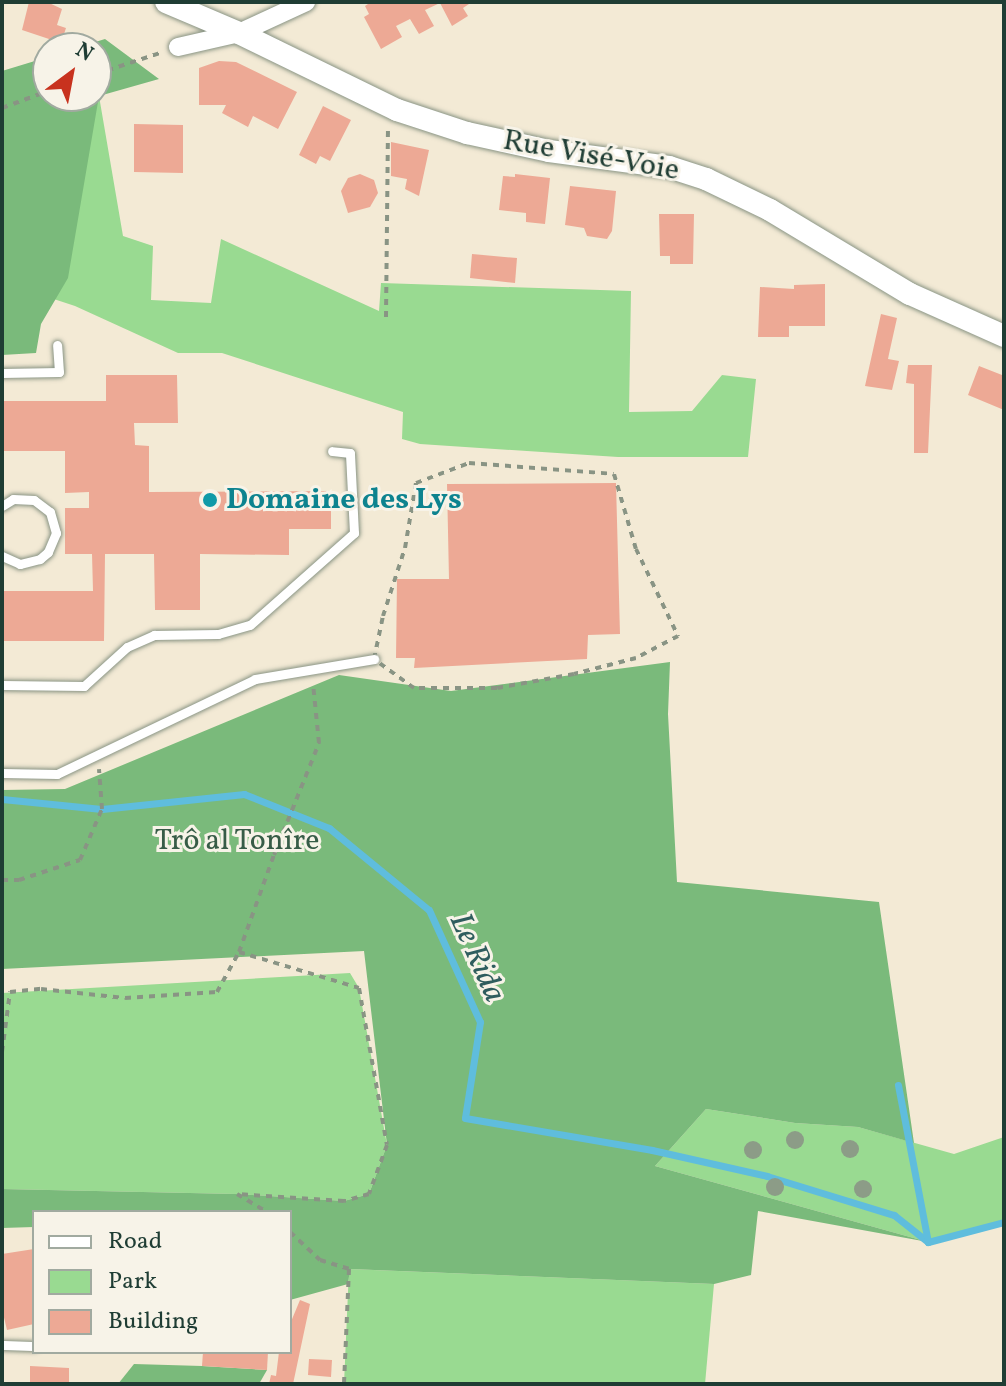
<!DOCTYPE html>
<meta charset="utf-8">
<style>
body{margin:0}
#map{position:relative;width:1006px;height:1386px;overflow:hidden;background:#f3ead5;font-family:Vollkorn,serif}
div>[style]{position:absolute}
.green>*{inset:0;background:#99da91}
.forest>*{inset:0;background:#7aba7b}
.stream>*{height:7px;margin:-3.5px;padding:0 3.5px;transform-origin:3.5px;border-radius:3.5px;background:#5fbddd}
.building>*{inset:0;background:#eda995}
.path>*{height:4px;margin-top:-2px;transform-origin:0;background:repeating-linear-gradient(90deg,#899484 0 6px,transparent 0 12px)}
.roads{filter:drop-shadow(0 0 2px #899484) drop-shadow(0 0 2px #899484)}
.service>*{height:9px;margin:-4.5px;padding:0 4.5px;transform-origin:4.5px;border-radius:4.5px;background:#fff}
.minor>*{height:18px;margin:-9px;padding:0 9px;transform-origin:9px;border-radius:9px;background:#fff}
.tertiary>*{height:22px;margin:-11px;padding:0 11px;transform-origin:11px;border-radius:11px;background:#fff}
.trees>*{width:18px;height:18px;margin:-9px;border-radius:50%;background:#8c9c87}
.dots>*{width:22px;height:22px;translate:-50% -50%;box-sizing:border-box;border:4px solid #f7f3e8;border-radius:50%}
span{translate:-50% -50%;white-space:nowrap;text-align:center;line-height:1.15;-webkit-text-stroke:6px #f7f3e8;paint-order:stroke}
.street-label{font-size:30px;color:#1f3d34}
.culture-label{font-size:30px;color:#0d838f;font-weight:700}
.left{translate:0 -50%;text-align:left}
.park-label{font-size:30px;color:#375c47}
.water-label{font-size:32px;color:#2f5d5e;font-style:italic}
.frame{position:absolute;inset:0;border:4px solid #1f3d34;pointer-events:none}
.legend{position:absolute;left:32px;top:1210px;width:260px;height:144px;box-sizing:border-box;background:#f7f3e8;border:2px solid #a1aaa0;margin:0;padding:10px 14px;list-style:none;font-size:24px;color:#1f3d34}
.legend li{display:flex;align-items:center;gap:16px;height:40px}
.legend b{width:40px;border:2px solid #a1aaa0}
.north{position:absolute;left:32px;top:32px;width:80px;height:80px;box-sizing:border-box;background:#f7f3e8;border:2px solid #a1aaa0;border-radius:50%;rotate:32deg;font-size:22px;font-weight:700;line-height:32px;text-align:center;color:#1f3d34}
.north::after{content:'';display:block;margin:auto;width:28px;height:36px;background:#c8321e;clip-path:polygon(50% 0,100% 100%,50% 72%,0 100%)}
</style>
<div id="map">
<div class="green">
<i style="clip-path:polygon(99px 96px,123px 236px,153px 246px,151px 300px,211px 303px,221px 239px,379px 311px,381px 283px,631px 291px,629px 412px,692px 411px,722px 375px,756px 379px,748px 457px,618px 457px,420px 444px,402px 439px,403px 412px,222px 353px,178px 353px,75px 306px,2px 282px)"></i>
<i style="clip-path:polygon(350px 973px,359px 988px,387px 1145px,369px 1194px,344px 1201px,237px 1194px,2px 1189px,2px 993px)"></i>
<i style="clip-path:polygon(706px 1109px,795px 1123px,858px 1127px,954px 1154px,1004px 1137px,1004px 1223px,928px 1242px,655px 1166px)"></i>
<i style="clip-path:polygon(349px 1269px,714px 1284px,705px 1384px,344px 1384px)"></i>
</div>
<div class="forest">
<i style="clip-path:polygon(105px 39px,159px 79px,99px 96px,68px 278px,41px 324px,36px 353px,2px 355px,2px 71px,48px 57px,48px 96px,96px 96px,96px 48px,76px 48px)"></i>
<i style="clip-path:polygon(670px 662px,668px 714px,677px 882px,879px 902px,914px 1143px,858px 1127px,795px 1123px,706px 1109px,655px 1166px,928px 1242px,758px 1211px,751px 1275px,714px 1284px,350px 1269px,348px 1284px,290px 1300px,290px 1212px,34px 1212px,34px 1227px,2px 1228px,2px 1189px,237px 1194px,344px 1201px,369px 1194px,387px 1145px,364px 951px,2px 969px,2px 790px,65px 789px,339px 675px,451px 691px)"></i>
<i style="clip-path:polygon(134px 1364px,202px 1366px,267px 1370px,259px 1384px,118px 1384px)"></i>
</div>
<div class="stream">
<i style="left:2px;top:799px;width:100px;rotate:5.7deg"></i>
<i style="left:102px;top:809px;width:143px;rotate:-6deg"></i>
<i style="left:244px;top:794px;width:92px;rotate:21.8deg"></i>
<i style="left:329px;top:828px;width:129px;rotate:39.4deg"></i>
<i style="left:429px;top:910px;width:123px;rotate:65.5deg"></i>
<i style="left:480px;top:1022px;width:97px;rotate:98.9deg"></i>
<i style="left:465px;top:1118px;width:190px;rotate:9.7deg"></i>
<i style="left:652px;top:1150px;width:118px;rotate:12.7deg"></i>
<i style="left:767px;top:1176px;width:133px;rotate:17.1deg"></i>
<i style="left:894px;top:1215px;width:43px;rotate:38.5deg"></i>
<i style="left:928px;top:1242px;width:79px;rotate:-14.7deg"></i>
<i style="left:898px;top:1085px;width:160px;rotate:79.2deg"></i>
</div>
<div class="building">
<i style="clip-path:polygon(29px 2px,47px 2px,62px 9px,57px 25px,66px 28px,61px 43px,22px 30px)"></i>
<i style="clip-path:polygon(371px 2px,472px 2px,463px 8px,468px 16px,452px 26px,440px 3px,425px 10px,434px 26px,419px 34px,410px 19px,396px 26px,402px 37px,381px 49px,364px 17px,369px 14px,365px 6px)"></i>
<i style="clip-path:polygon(219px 61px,236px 62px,297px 92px,278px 129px,253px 116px,248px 127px,222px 113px,226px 105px,199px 105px,199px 68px)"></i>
<i style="clip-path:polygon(323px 106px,351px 120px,330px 161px,320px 156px,316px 164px,299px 155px)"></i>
<i style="clip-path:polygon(134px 124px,183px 125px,183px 173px,134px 172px)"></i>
<i style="clip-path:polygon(391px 142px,429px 150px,419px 196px,405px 189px,407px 179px,391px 176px)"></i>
<i style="clip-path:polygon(360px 174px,374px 180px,378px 193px,370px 207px,348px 213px,341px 191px,348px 178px)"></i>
<i style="clip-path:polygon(515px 174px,550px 178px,545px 224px,526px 222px,526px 213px,499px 210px,503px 176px,515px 177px)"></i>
<i style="clip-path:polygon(570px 186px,616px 191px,612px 231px,607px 239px,587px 236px,584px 228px,565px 225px)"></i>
<i style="clip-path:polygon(659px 214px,694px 214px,693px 264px,670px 264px,670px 256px,660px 256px)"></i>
<i style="clip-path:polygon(472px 254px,517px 258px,515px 283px,470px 278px)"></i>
<i style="clip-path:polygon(825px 284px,825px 326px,789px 326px,789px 337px,758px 337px,760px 287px,794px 289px,794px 285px)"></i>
<i style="clip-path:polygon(881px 314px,897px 318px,889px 354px,888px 359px,899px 361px,892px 390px,865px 386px)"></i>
<i style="clip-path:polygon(908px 365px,932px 365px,928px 453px,914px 453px,914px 384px,906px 383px)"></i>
<i style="clip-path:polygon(979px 366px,1002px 375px,1004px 369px,1004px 410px,968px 395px)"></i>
<i style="clip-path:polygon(106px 375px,177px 375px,178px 423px,134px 423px,135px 445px,149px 446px,149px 492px,331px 491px,331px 529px,289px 529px,289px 555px,200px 554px,200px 610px,155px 610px,154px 554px,105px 554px,104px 641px,2px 641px,2px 591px,93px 591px,92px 554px,65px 554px,65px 508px,89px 508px,89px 492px,65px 493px,65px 451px,2px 451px,2px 401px,106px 401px)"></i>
<i style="clip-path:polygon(616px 483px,620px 634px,588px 635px,587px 659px,414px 668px,415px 658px,396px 658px,397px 579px,449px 579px,447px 484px)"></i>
<i style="clip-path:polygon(34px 1249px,34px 1324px,7px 1330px,2px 1309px,2px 1254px)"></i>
<i style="clip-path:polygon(300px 1300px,310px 1304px,293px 1384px,269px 1384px,271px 1375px,276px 1376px,279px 1352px,290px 1352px,290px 1324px)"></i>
<i style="clip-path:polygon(203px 1352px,268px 1352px,267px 1370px,202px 1366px)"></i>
<i style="clip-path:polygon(309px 1359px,332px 1360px,331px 1377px,308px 1375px)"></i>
<i style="clip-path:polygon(30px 1366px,69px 1368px,69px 1384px,30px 1384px)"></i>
</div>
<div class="path">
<i style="left:96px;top:74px;width:67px;rotate:-18.2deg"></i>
<i style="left:2px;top:108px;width:49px;rotate:-20.3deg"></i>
<i style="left:386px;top:317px;width:189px;rotate:-89.4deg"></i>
<i style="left:469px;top:463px;width:145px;rotate:4.3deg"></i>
<i style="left:614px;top:474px;width:78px;rotate:73.7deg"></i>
<i style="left:636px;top:549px;width:97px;rotate:64.2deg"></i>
<i style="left:678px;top:636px;width:47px;rotate:152.4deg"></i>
<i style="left:636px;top:658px;width:64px;rotate:165.5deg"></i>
<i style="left:574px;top:674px;width:78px;rotate:169.7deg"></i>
<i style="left:497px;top:688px;width:83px;rotate:180deg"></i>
<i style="left:414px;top:688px;width:49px;rotate:-144.1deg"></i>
<i style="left:374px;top:659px;width:44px;rotate:-78.2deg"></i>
<i style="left:383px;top:616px;width:71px;rotate:-72.1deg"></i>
<i style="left:405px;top:548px;width:66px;rotate:-80.4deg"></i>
<i style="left:416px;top:483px;width:57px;rotate:-20.7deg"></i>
<i style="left:2px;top:880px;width:17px"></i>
<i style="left:19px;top:880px;width:64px;rotate:-18.2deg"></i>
<i style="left:80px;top:860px;width:56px;rotate:-66.7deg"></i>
<i style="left:102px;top:809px;width:40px;rotate:-94.3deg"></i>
<i style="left:239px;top:952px;width:125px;rotate:16.7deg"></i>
<i style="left:359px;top:988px;width:159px;rotate:79.9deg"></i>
<i style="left:387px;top:1145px;width:52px;rotate:110.2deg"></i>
<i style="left:369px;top:1194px;width:26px;rotate:164deg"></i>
<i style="left:344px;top:1201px;width:107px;rotate:-176.3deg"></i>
<i style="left:237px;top:1194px;width:35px;rotate:31deg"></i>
<i style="left:2px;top:1052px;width:61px;rotate:-82.4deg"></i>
<i style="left:10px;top:992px;width:31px;rotate:-6deg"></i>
<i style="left:41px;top:989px;width:84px;rotate:6.1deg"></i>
<i style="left:125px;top:998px;width:92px;rotate:-3.7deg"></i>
<i style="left:217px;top:992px;width:46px;rotate:-61.2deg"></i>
<i style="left:239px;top:952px;width:103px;rotate:-70.2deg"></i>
<i style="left:274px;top:855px;width:121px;rotate:-68.1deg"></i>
<i style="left:319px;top:743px;width:59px;rotate:-95.8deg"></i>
<i style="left:290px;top:1232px;width:41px;rotate:43deg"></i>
<i style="left:320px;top:1260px;width:30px;rotate:17deg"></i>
<i style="left:349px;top:1269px;width:115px;rotate:92.5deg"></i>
</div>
<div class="roads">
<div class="service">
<i style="left:2px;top:373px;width:57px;rotate:-1deg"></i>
<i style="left:59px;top:372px;width:27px;rotate:-94deg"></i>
<i style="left:2px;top:506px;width:13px;rotate:-32deg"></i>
<i style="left:13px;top:499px;width:21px;rotate:3deg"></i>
<i style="left:34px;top:500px;width:20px;rotate:37deg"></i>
<i style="left:50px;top:512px;width:22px;rotate:74deg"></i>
<i style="left:56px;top:533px;width:21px;rotate:113deg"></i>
<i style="left:48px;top:552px;width:11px;rotate:139deg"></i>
<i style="left:40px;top:559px;width:21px;rotate:166deg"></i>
<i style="left:20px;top:564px;width:20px;rotate:-156deg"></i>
<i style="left:2px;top:685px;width:82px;rotate:0.7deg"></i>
<i style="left:84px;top:686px;width:58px;rotate:-42.2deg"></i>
<i style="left:127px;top:647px;width:30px;rotate:-24deg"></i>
<i style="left:154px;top:635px;width:64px;rotate:-0.9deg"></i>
<i style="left:218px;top:634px;width:33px;rotate:-16deg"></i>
<i style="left:250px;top:625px;width:139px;rotate:-41.5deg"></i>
<i style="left:354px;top:533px;width:80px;rotate:-92.9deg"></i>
<i style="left:350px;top:453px;width:18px;rotate:-174deg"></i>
<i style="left:2px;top:773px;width:55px;rotate:1deg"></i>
<i style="left:57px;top:774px;width:220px;rotate:-25.6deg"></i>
<i style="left:255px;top:679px;width:121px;rotate:-9.5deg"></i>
<i style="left:2px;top:1345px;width:32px;rotate:2deg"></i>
</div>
<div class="minor">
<i style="left:178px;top:47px;width:63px;rotate:-12.9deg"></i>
<i style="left:239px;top:33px;width:74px;rotate:-24.8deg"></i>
</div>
<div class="tertiary">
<i style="left:166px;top:2px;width:79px;rotate:23deg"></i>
<i style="left:239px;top:33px;width:176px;rotate:26deg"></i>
<i style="left:397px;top:110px;width:74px;rotate:18.2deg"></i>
<i style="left:467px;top:133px;width:84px;rotate:12.4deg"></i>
<i style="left:549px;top:151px;width:121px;rotate:7.6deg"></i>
<i style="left:669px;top:167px;width:39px;rotate:18deg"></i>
<i style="left:706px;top:179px;width:71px;rotate:25.8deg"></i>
<i style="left:770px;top:210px;width:163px;rotate:31deg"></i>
<i style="left:910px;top:294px;width:103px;rotate:24.1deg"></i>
</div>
</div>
<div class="trees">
<i style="left:795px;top:1140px"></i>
<i style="left:850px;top:1149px"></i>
<i style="left:753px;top:1150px"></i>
<i style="left:775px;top:1187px"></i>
<i style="left:863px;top:1189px"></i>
</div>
<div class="dots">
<i style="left:210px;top:500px;background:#0f9aa8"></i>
</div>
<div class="street-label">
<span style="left:591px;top:156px;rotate:10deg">Rue Visé-Voie</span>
</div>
<div class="culture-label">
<span class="left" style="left:226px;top:500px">Domaine des Lys</span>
</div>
<div class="park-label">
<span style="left:237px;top:841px">Trô al Tonîre</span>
</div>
<div class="water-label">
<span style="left:476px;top:958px;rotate:66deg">Le Rida</span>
</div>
<div class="frame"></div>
<ul class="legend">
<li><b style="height:10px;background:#fff"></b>Road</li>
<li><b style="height:22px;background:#99da91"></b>Park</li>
<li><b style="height:22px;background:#eda995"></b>Building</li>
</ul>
<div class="north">N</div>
</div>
